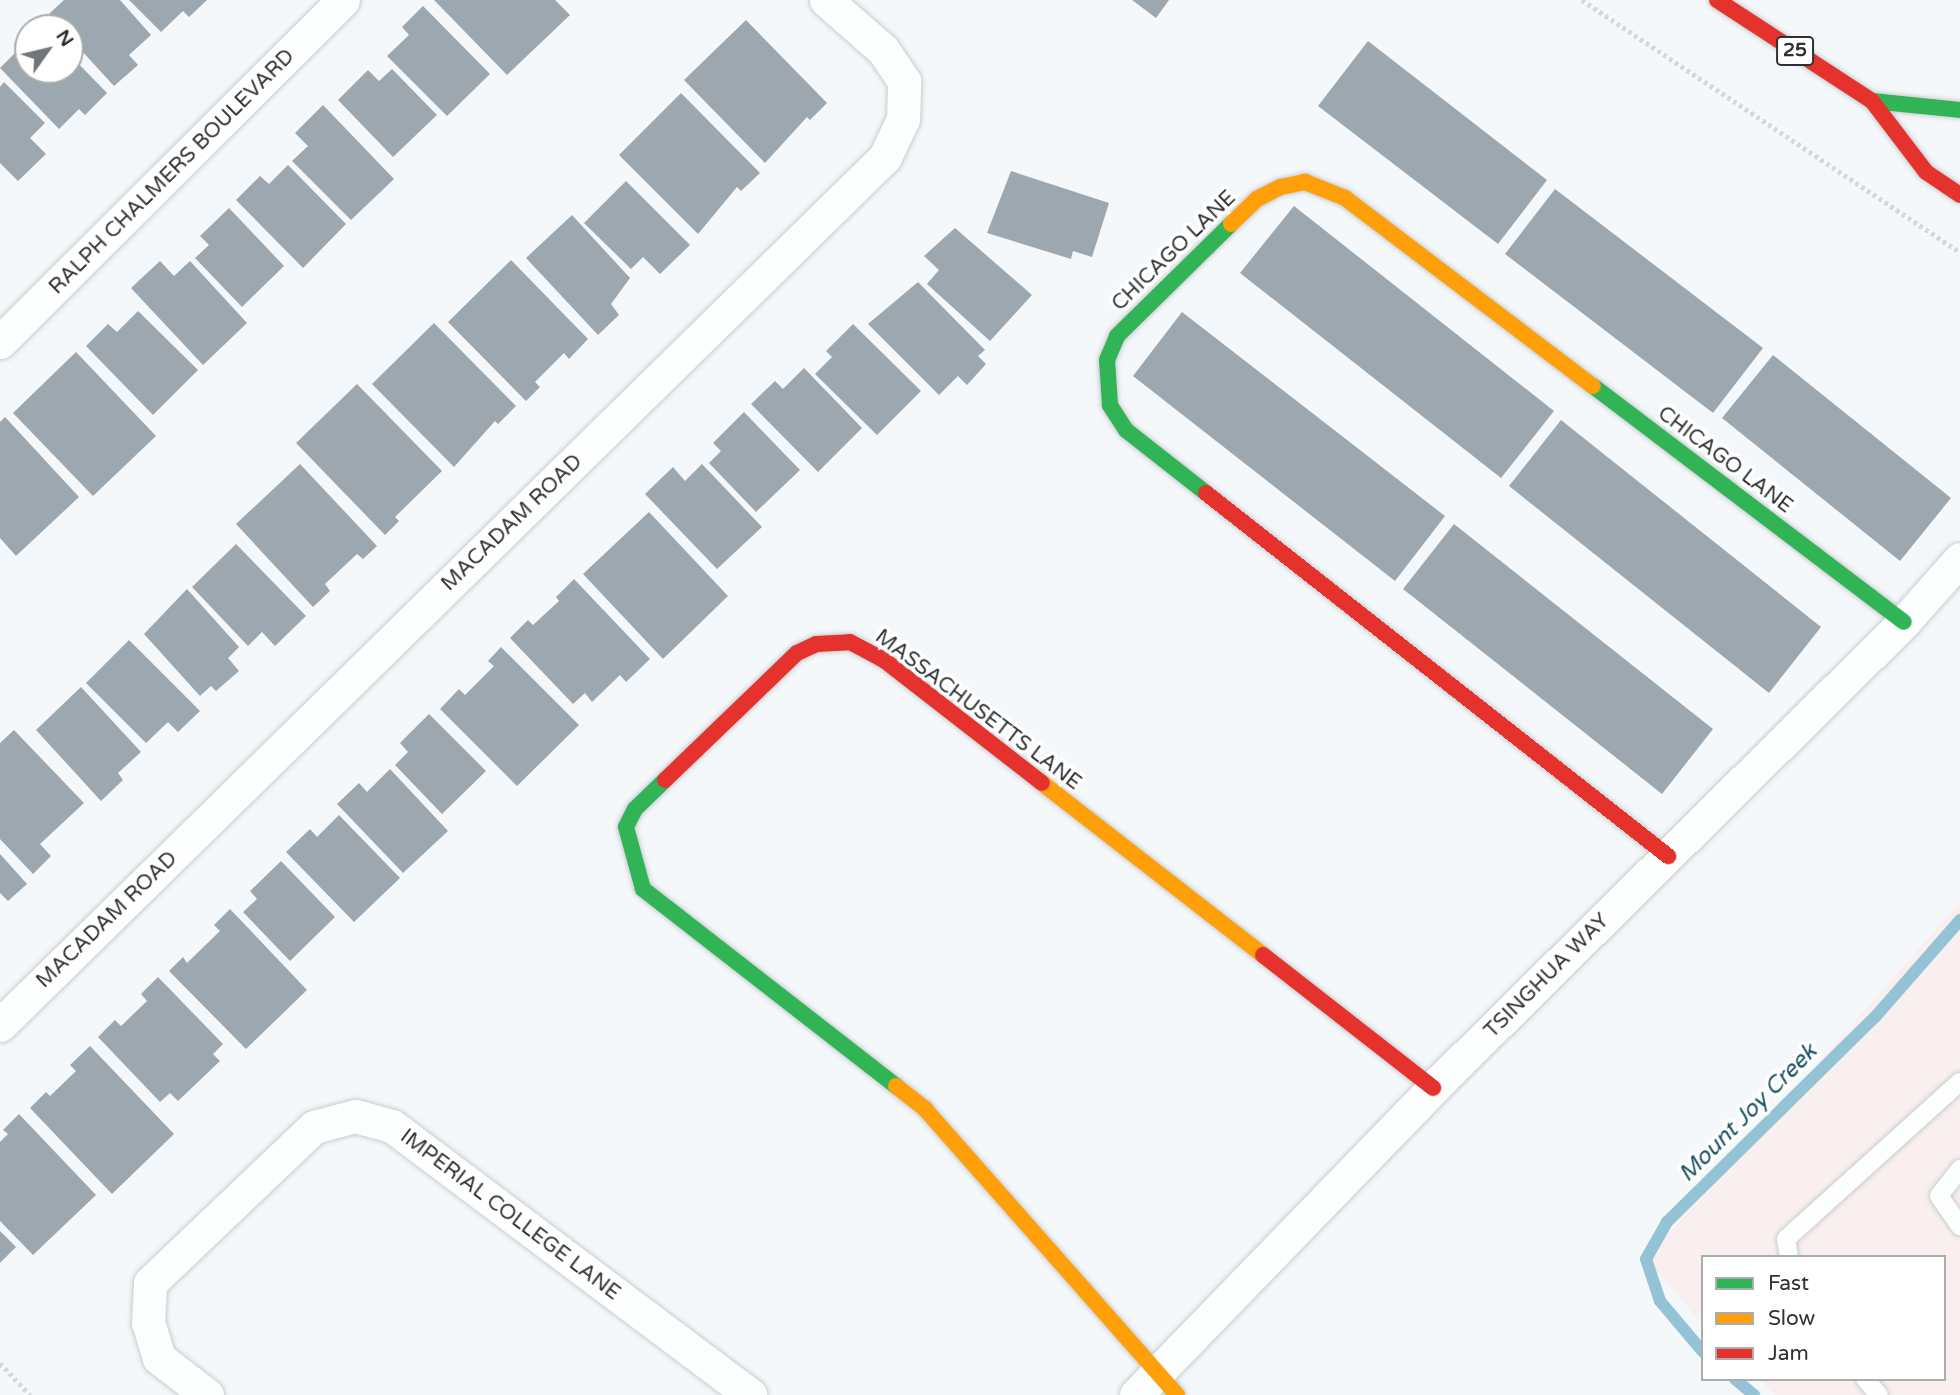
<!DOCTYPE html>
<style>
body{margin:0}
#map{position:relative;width:1960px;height:1395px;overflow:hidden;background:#f4f8fb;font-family:"Varela Round",sans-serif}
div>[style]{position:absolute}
.commercial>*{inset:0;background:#f9efee}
.stream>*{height:12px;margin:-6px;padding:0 6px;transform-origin:6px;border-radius:6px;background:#93c3d4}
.building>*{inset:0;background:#9ca7af}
.path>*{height:4.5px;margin-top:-2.25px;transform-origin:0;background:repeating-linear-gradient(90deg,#d5d7d8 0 3.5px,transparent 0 7px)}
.roads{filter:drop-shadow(0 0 2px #cacdcf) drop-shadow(0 0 2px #cacdcf)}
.lane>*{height:18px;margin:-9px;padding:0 9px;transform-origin:9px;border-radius:9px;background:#fdfefe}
.street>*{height:33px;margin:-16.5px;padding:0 16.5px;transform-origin:16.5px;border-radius:16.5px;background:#fdfefe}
.fast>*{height:16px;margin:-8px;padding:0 8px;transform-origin:8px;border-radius:8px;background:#30b455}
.slow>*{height:16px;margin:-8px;padding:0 8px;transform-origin:8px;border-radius:8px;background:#ff9f0a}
.jam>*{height:16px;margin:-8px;padding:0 8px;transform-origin:8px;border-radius:8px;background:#e5322d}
span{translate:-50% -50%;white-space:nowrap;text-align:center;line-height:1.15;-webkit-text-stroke:7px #fff;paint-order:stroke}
.shield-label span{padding:2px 5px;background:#fff;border:2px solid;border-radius:5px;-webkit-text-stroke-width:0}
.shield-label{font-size:19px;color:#2e3033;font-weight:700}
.street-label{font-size:21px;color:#2e3033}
.water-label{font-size:23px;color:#1b5264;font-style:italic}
.legend{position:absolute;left:1701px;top:1255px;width:245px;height:126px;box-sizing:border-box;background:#fff;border:2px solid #abacad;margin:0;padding:9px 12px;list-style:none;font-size:21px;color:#2e3033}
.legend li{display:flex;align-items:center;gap:14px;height:35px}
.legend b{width:35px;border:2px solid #abacad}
.north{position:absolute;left:14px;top:14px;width:70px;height:70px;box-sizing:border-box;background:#fff;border:2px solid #abacad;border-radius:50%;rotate:56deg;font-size:19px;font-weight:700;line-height:28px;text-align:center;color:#2e3033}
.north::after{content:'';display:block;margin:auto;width:24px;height:32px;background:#737679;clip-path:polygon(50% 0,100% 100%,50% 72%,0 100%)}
</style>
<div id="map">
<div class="commercial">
<i style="clip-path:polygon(1960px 902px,1960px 1395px,1775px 1395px,1759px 1379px,1944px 1379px,1944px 1257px,1703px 1257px,1703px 1325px,1646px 1259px)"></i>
</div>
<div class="stream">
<i style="left:1703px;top:1352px;width:67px;rotate:-130.1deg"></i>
<i style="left:1660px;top:1301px;width:44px;rotate:-108.4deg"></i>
<i style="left:1646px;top:1259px;width:43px;rotate:-60.4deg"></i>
<i style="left:1667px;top:1222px;width:293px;rotate:-44.6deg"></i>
<i style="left:1876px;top:1016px;width:128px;rotate:-48.8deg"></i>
<i style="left:1735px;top:1379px;width:25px;rotate:40deg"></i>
</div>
<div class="building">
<i style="clip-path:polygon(64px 0,120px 0,151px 35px,129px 55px,138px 65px,114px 86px,70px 38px,70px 28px,61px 28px,49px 14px)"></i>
<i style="clip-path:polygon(129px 0,207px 0,189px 17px,183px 11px,161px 32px)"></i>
<i style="clip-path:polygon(434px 0,555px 0,570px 15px,507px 75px)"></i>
<i style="clip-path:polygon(1132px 0,1169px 0,1156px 18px)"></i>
<i style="clip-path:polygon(423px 6px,490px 74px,447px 116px,387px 56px,409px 35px,402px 27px)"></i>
<i style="clip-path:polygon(746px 20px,827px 103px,810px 120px,807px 117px,765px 163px,684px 80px)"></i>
<i style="clip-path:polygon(28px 40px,28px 70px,70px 70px,70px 55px,107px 93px,85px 115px,79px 109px,59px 129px,0 68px)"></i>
<i style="clip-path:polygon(1368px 41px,1547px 180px,1498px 244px,1318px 106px)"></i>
<i style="clip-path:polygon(392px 69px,437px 115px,393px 157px,338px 100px,368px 70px,379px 81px)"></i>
<i style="clip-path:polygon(4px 82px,45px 123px,30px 138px,46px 154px,18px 181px,0 163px,0 87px)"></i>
<i style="clip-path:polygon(681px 93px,760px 173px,741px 191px,737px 187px,698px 234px,619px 155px)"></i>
<i style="clip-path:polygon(323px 105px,394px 179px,351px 220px,292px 161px,308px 146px,295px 133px)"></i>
<i style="clip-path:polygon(288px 165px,346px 224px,303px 268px,236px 200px,260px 176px,269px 184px)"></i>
<i style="clip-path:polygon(1011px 171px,1109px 203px,1092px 257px,1073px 251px,1071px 259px,987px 233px)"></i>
<i style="clip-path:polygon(626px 181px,690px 245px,660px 274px,643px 257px,631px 269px,584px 223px)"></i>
<i style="clip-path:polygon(1555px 189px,1763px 348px,1713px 413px,1505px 254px)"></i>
<i style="clip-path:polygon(1294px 206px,1554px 411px,1501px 478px,1240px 273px)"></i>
<i style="clip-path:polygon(229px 208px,284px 266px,242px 307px,195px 258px,209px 245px,200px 236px)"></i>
<i style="clip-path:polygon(572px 215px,630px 278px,611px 304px,619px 315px,598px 335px,526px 258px)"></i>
<i style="clip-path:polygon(955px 228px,1032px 295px,990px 341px,927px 284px,939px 270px,924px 256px)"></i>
<i style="clip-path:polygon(511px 260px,588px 339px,569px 359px,564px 353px,535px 382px,540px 387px,526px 401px,448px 322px)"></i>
<i style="clip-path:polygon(160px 261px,174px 276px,190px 261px,247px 323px,203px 365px,131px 288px)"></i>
<i style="clip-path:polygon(918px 282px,985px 350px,978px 356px,986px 364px,967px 385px,958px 376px,939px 395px,868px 324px)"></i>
<i style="clip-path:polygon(138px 311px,198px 370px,153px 415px,86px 346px,108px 324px,117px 332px)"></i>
<i style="clip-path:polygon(1182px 312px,1445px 516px,1395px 581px,1133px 376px)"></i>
<i style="clip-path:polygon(434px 323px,516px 406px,498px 424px,495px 421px,454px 467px,372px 384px)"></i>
<i style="clip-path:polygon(853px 324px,921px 391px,877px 435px,815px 374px,832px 357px,826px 351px)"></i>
<i style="clip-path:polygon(76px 352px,156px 436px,93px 496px,13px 413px)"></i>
<i style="clip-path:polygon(1773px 355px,1951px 498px,1900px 561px,1722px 418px)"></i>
<i style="clip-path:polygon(804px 368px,862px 428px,818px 472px,751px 404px,775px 381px,783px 389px)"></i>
<i style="clip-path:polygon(357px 384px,442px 471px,395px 517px,399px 521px,385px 535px,296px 443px)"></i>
<i style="clip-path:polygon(744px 412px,800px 470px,756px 512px,709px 463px,721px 451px,713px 443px)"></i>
<i style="clip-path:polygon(5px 417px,79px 497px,16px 556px,0 538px,0 422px)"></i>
<i style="clip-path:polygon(1561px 420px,1821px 627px,1769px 693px,1509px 486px)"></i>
<i style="clip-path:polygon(300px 464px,377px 546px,363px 559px,357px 554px,325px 584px,330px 591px,313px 607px,236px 524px)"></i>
<i style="clip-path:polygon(702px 464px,762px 527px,717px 569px,645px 494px,673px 467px,685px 481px)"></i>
<i style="clip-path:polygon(649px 512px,728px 596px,663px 659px,583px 574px)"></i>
<i style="clip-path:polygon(1454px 524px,1713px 729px,1662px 794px,1403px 589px)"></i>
<i style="clip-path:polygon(236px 544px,306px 616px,275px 646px,262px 632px,248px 646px,192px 587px)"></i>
<i style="clip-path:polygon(574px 579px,650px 659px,626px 682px,620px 675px,592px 702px,585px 693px,573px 704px,510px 638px,528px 620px,533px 625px,559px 601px,556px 597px)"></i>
<i style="clip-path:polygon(187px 589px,239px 647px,228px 658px,239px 671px,216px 691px,211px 686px,200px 696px,144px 634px)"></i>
<i style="clip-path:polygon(129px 640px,200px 711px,178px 732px,168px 722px,146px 743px,86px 683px)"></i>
<i style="clip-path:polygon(501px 647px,579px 725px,517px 786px,440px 709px,459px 689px,465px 695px,494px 666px,488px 661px)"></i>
<i style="clip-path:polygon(81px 687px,141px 752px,118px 773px,123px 780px,101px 801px,36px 730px)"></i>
<i style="clip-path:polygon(429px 714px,486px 771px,442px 814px,395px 765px,408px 752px,400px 743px)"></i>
<i style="clip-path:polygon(14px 730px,84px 803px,40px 844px,51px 856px,33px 874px,0 839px,0 743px)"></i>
<i style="clip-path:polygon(390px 769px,448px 831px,403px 873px,337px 804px,359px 783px,367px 792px)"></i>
<i style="clip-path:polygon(339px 815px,400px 878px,354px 922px,286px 852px,310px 829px,317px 837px)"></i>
<i style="clip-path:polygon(0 854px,27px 884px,8px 901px,0 893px)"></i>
<i style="clip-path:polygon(281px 861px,335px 917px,290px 961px,243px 912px,257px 899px,250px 891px)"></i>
<i style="clip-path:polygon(230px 909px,307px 990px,246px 1049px,169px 971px,183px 957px,187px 963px,220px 931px,214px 925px)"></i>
<i style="clip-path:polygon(158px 977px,223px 1044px,213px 1054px,220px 1061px,178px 1101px,170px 1093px,160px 1102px,98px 1037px,115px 1020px,121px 1026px,147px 1001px,141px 994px)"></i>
<i style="clip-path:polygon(90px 1046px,174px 1134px,112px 1194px,30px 1108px,46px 1092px,50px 1096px,76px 1071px,70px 1065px)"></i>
<i style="clip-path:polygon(19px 1114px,96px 1195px,33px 1255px,0 1221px,0 1142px,8px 1134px,3px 1130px)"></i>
<i style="clip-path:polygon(0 1231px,16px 1247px,0 1263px)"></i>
</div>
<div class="path">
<i style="left:1582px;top:0;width:454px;rotate:33.7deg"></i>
<i style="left:0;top:1363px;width:44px;rotate:46.8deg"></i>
</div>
<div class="roads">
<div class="lane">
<i style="left:1960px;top:1169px;width:34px;rotate:128deg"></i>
<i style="left:1939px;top:1196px;width:37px;rotate:55deg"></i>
<i style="left:1789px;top:1257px;width:18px;rotate:-99deg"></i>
<i style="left:1786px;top:1239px;width:234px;rotate:-42.1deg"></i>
<i style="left:1865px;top:1379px;width:21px;rotate:49deg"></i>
</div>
<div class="street">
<i style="left:0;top:342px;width:484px;rotate:-44.9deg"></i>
<i style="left:0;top:1025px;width:1240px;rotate:-44.44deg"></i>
<i style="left:885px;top:157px;width:42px;rotate:-64.7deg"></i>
<i style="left:903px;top:119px;width:38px;rotate:-88deg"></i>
<i style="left:904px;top:81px;width:37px;rotate:-124deg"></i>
<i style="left:883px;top:50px;width:76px;rotate:-138.7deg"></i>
<i style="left:207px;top:1395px;width:61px;rotate:-142.4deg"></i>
<i style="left:159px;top:1358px;width:37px;rotate:-107deg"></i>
<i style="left:148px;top:1323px;width:40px;rotate:-87.1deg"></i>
<i style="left:150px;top:1283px;width:226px;rotate:-43.6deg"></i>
<i style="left:314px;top:1127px;width:42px;rotate:-15deg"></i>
<i style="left:355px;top:1116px;width:38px;rotate:15deg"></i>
<i style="left:392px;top:1126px;width:448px;rotate:36.9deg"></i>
<i style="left:1136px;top:1395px;width:427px;rotate:-45.9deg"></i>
<i style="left:1433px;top:1088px;width:663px;rotate:-44.69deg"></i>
<i style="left:1904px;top:622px;width:84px;rotate:-48.4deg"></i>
</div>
<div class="fast">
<i style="left:1872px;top:101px;width:88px;rotate:5.8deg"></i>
<i style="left:1593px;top:386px;width:390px;rotate:37.2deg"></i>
<i style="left:1206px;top:493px;width:102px;rotate:-141.8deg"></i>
<i style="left:1126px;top:430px;width:30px;rotate:-123deg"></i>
<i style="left:1110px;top:405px;width:45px;rotate:-93.8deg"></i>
<i style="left:1107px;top:360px;width:26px;rotate:-67deg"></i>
<i style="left:1117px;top:336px;width:160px;rotate:-44.5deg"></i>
<i style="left:665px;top:780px;width:42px;rotate:136deg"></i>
<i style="left:635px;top:809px;width:20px;rotate:117deg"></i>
<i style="left:626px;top:827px;width:64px;rotate:74.7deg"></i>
<i style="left:643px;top:889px;width:321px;rotate:37.9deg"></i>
</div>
<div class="slow">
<i style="left:1231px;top:224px;width:36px;rotate:-44deg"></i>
<i style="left:1257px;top:199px;width:27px;rotate:-27deg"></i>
<i style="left:1281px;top:187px;width:25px;rotate:-12deg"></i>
<i style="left:1305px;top:182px;width:43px;rotate:21.8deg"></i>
<i style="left:1345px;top:198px;width:311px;rotate:37.2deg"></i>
<i style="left:1042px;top:783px;width:280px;rotate:37.9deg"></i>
<i style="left:896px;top:1086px;width:37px;rotate:38deg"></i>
<i style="left:925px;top:1109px;width:381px;rotate:48.6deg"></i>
</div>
<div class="jam">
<i style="left:1717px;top:0;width:185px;rotate:33.1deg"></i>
<i style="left:1872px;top:101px;width:89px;rotate:52.7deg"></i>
<i style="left:1926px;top:172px;width:41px;rotate:34.1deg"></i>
<i style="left:1206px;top:493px;width:588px;rotate:38.16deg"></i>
<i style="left:665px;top:780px;width:183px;rotate:-43.9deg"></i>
<i style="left:797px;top:653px;width:21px;rotate:-25deg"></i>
<i style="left:816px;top:644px;width:34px;rotate:-3deg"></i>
<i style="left:850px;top:642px;width:38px;rotate:28deg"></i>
<i style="left:884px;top:660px;width:200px;rotate:37.9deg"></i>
<i style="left:1263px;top:955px;width:216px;rotate:38deg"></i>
</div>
</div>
<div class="shield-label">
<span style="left:1795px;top:51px">25</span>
</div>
<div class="street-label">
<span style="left:172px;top:172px;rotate:-45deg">RALPH CHALMERS BOULEVARD</span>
<span style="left:1174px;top:251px;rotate:-44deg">CHICAGO LANE</span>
<span style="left:1725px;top:460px;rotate:37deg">CHICAGO LANE</span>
<span style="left:512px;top:523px;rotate:-44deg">MACADAM ROAD</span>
<span style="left:978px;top:710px;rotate:37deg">MASSACHUSETTS LANE</span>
<span style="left:107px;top:920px;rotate:-44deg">MACADAM ROAD</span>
<span style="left:1547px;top:976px;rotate:-45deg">TSINGHUA WAY</span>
<span style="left:510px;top:1215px;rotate:37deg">IMPERIAL COLLEGE LANE</span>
</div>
<div class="water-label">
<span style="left:1748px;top:1113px;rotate:-45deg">Mount Joy Creek</span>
</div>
<ul class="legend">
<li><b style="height:9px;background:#30b455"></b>Fast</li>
<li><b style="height:9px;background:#ff9f0a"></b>Slow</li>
<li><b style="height:9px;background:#e5322d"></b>Jam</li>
</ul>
<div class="north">N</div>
</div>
